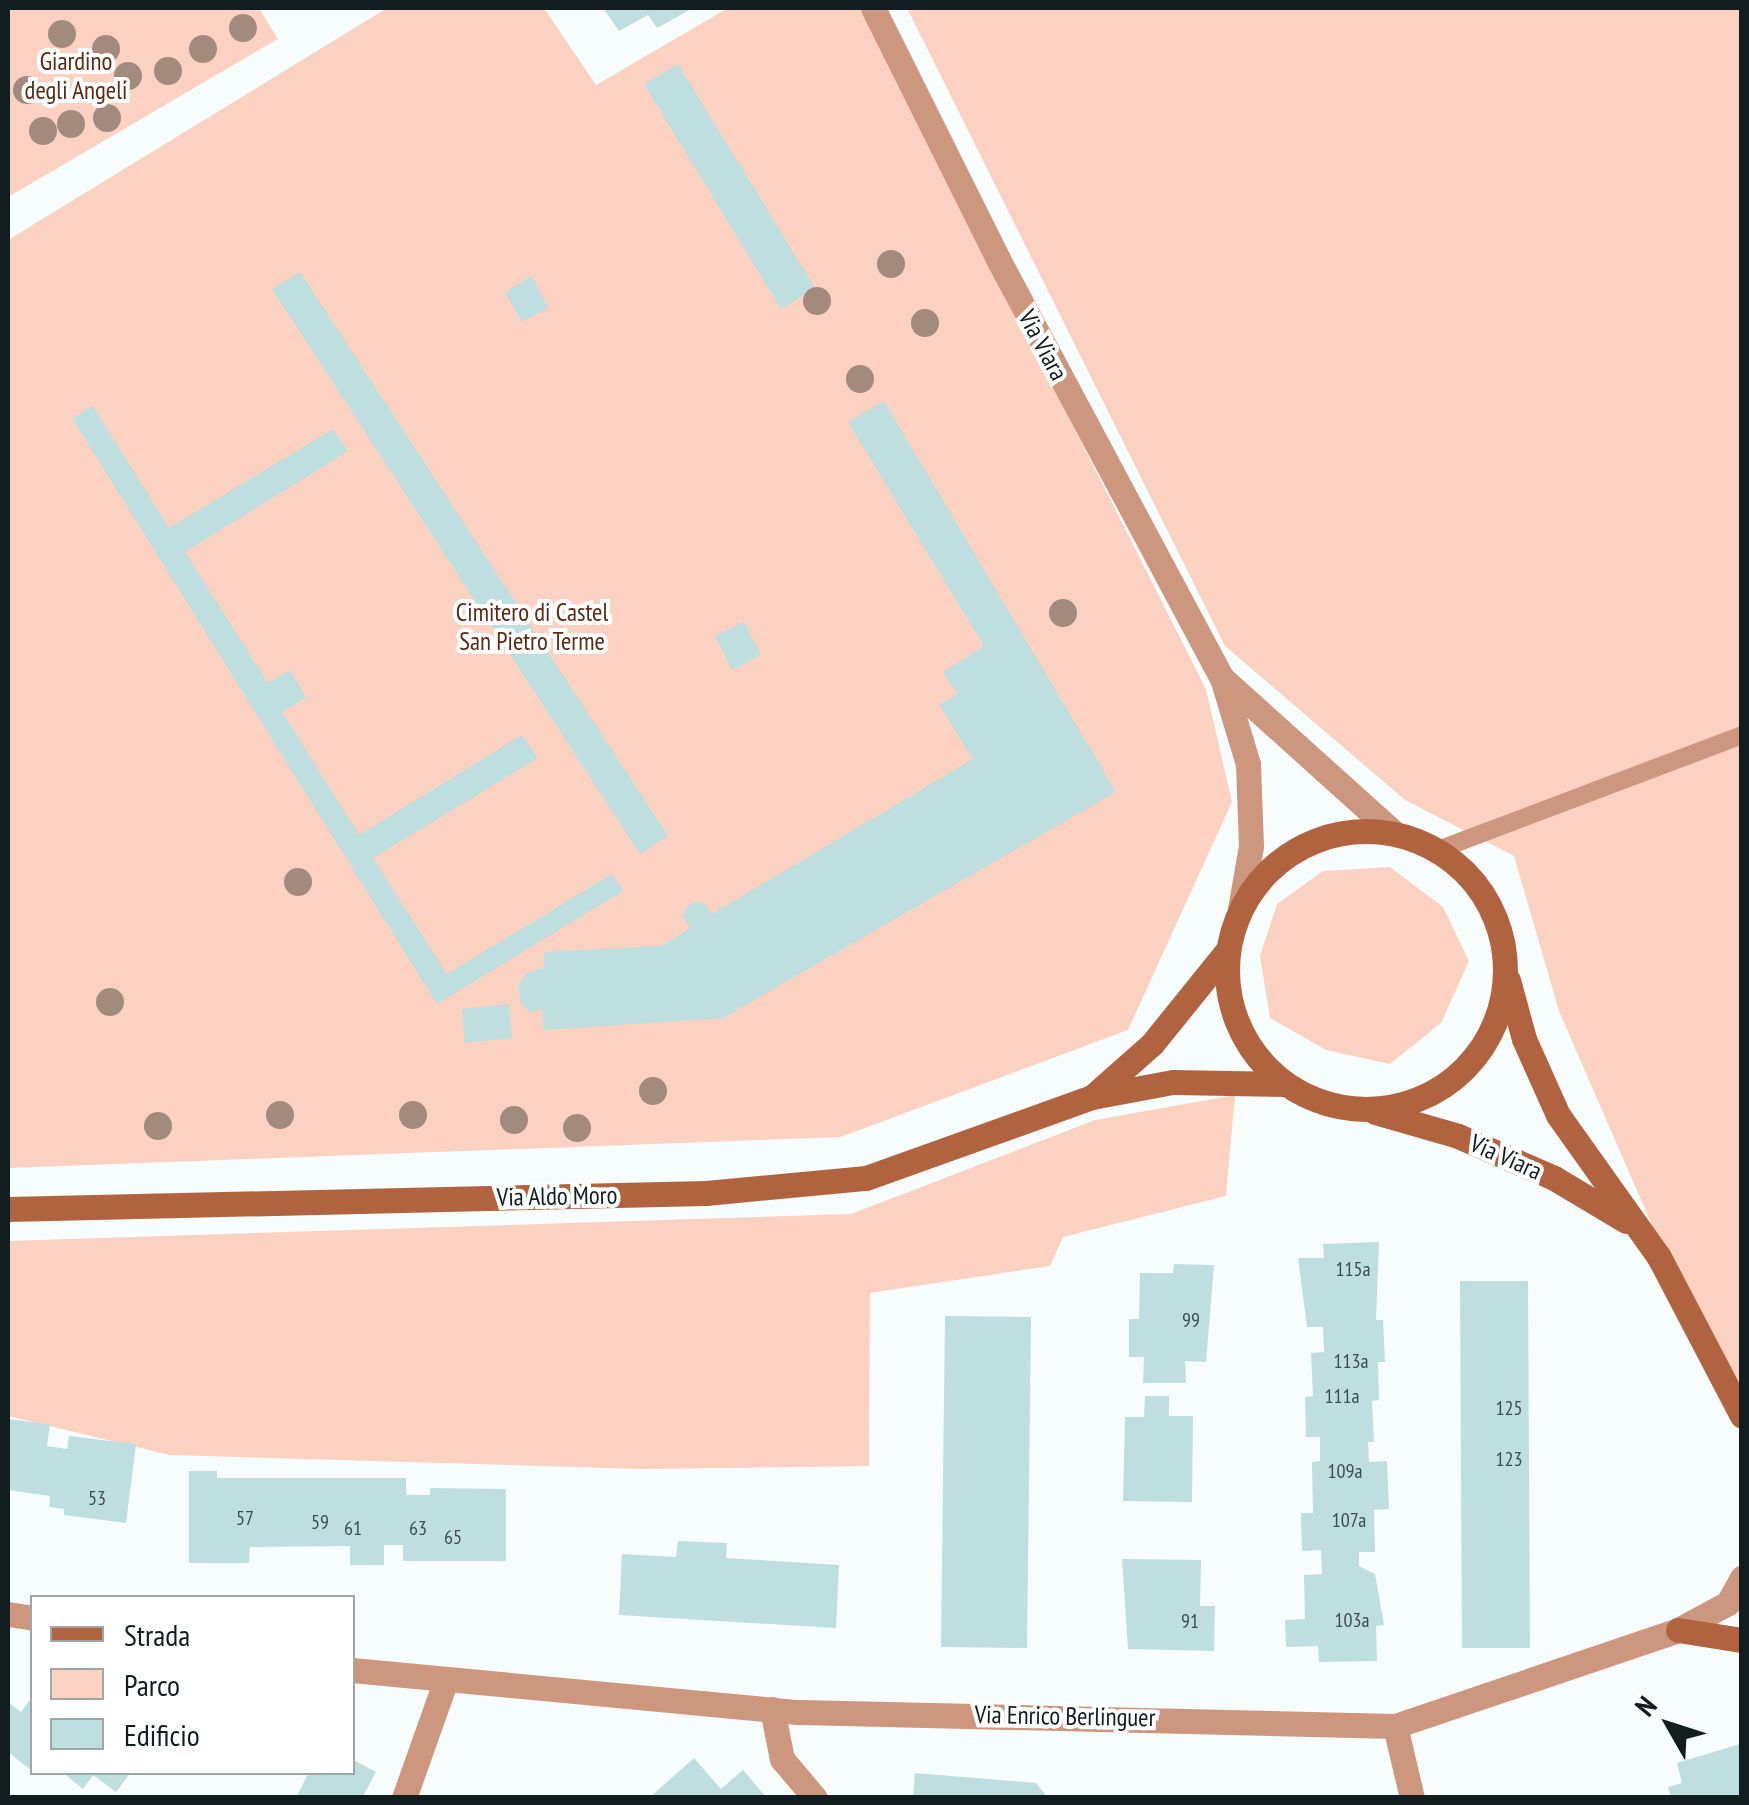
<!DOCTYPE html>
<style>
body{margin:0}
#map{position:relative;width:1749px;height:1805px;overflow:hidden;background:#f7fdfd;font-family:"PT Sans Narrow",sans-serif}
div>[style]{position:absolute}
.green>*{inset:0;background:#fbd2c1}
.building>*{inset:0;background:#bededf}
.service>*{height:18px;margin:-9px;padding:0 9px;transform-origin:9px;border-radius:9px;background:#cd967e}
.minor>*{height:25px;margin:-12.5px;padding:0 12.5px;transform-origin:12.5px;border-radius:12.5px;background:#cd967e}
.secondary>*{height:25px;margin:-12.5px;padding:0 12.5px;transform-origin:12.5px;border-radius:12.5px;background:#b16340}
.secondary>.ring{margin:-12.5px;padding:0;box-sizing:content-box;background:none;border:25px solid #b16340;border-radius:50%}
.trees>*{width:28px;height:28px;margin:-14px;border-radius:50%;background:#a28a7c}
span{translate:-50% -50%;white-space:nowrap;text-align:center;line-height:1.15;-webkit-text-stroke:8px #fff;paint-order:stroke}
.number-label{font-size:20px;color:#3c4d4e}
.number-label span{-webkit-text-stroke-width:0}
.park-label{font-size:25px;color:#5c2b13}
.street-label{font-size:25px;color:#111d1e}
.frame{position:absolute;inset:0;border:10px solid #111d1e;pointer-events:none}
.legend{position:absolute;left:30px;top:1595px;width:325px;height:180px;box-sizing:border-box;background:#fff;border:2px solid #a0a5a5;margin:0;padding:12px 18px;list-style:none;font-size:30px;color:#111d1e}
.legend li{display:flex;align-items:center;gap:20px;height:50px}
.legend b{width:50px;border:2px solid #a0a5a5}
.north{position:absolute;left:1619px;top:1675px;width:100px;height:100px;-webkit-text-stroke:8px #fff;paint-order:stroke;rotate:309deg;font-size:28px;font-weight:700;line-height:40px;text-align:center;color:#111d1e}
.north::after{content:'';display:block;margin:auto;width:35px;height:45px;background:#111d1e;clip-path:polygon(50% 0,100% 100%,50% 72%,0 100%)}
</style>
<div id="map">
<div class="green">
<i style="clip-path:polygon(8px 8px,259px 8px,278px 39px,8px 197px)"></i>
<i style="clip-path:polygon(387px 8px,544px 8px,596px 85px,728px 8px,862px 8px,1206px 689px,1232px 802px,1128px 1030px,841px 1137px,8px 1168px,8px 240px)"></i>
<i style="clip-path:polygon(907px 8px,1741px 8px,1741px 1430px,1559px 1011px,1514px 856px,1405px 800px,1225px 646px)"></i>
<i style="clip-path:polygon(1390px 867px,1443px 907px,1469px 961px,1441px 1023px,1390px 1064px,1326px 1050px,1270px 1018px,1260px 956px,1277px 904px,1323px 871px)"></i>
<i style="clip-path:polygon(1235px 1095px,1226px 1196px,1063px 1237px,1050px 1266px,870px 1293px,869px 1466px,641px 1469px,170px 1455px,8px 1416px,8px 1241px,851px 1214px,1095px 1120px)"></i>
</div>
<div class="building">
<i style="clip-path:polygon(603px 8px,693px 8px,657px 28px,648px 15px,619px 31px)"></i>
<i style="clip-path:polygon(678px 64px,815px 288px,781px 309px,644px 84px)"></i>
<i style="clip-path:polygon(300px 272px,668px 836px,640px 854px,272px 289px)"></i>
<i style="clip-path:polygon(532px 276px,548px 308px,522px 322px,505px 292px)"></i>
<i style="clip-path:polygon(884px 401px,1116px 792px,723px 1018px,544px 1030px,542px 1009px,530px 1012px,521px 1004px,518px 985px,528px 972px,544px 967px,544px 952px,661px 946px,690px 928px,682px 915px,690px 903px,703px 902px,712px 914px,973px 759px,939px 705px,957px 694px,943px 672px,984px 646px,848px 422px)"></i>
<i style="clip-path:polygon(93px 406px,169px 528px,333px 429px,348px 451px,185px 552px,268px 683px,290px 670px,306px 698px,282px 712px,359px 835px,522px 735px,538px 758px,373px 858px,447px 974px,612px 874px,623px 891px,437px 1004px,72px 418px)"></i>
<i style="clip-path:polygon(744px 622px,761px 655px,732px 670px,715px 636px)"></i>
<i style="clip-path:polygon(509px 1004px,512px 1038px,465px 1043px,462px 1009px)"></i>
<i style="clip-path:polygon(1379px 1242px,1376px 1320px,1383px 1320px,1385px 1362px,1378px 1362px,1379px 1400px,1372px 1401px,1374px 1442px,1368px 1442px,1369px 1462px,1387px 1461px,1389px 1509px,1374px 1510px,1375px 1552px,1359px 1552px,1359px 1566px,1375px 1574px,1384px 1625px,1376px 1626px,1377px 1661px,1319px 1662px,1318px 1646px,1286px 1647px,1285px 1620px,1305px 1619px,1304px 1575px,1322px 1574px,1321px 1550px,1302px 1551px,1301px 1513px,1313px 1513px,1312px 1462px,1320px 1461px,1320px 1437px,1306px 1437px,1305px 1397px,1313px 1396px,1311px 1353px,1324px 1352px,1323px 1327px,1307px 1327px,1298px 1258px,1324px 1258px,1323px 1244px)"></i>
<i style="clip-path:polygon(1174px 1264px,1214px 1265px,1206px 1362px,1185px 1361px,1186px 1383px,1143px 1383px,1144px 1357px,1129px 1357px,1129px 1319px,1139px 1319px,1140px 1273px,1173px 1273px)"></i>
<i style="clip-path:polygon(1460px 1281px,1528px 1281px,1530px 1648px,1462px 1648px)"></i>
<i style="clip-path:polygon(945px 1316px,1031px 1317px,1027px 1648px,941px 1647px)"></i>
<i style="clip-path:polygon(1145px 1396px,1169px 1396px,1169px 1416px,1193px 1416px,1192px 1502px,1123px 1501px,1125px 1417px,1144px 1417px)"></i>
<i style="clip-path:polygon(8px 1419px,50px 1424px,47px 1446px,67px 1449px,69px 1436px,136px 1444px,126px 1523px,64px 1515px,64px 1509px,49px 1507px,50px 1496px,8px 1490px)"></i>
<i style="clip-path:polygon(189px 1471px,217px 1471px,217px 1478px,406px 1478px,406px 1495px,430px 1495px,430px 1488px,506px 1489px,506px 1561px,403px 1561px,403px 1545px,384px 1545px,384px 1565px,350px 1565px,350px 1546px,250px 1547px,249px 1563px,189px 1563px)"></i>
<i style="clip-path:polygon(678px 1541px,727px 1543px,726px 1558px,839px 1565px,836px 1628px,619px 1615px,622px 1554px,676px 1557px)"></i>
<i style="clip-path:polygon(1122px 1559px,1201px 1560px,1200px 1606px,1215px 1606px,1214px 1651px,1128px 1649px)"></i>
<i style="clip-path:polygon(32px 1697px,32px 1771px,8px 1752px,8px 1702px,21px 1712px)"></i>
<i style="clip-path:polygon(1740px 1744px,1742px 1798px,1671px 1798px,1668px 1787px,1682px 1783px,1677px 1763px)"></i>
<i style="clip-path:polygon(694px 1758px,721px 1789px,743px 1770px,767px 1798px,649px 1798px)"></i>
<i style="clip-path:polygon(352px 1759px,376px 1772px,362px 1798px,296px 1798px,309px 1772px,352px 1772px)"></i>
<i style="clip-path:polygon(62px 1772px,131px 1772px,116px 1792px,93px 1775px,83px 1789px)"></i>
<i style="clip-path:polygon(915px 1773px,1036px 1783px,1048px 1798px,913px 1798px)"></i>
</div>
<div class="service">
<i style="left:1438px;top:850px;width:325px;rotate:-20.7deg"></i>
</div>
<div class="minor">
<i style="left:873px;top:8px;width:280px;rotate:63.5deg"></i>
<i style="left:998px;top:259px;width:475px;rotate:61.9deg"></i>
<i style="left:1222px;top:678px;width:90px;rotate:73.2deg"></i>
<i style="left:1248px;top:764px;width:82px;rotate:87.9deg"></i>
<i style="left:1251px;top:846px;width:64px;rotate:99.9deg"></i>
<i style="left:1222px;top:678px;width:230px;rotate:42deg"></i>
<i style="left:8px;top:1614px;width:24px;rotate:9deg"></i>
<i style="left:352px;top:1670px;width:450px;rotate:5.4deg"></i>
<i style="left:800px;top:1712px;width:595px;rotate:1.35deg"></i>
<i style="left:1395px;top:1726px;width:299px;rotate:-18.7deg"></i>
<i style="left:1678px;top:1630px;width:57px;rotate:-28.4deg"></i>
<i style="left:1728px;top:1603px;width:29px;rotate:-61deg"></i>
<i style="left:772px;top:1709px;width:51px;rotate:78.7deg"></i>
<i style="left:782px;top:1759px;width:51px;rotate:49.8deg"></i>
<i style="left:1395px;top:1726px;width:74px;rotate:76.7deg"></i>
<i style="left:404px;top:1798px;width:123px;rotate:-70.5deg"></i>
</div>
<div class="secondary">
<i class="ring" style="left:1227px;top:831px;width:253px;height:253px"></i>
<i style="left:1508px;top:980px;width:61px;rotate:74.8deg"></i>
<i style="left:1524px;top:1039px;width:83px;rotate:65.9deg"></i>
<i style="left:1558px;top:1115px;width:174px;rotate:54.6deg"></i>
<i style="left:1659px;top:1257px;width:179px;rotate:62.4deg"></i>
<i style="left:1092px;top:1097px;width:80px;rotate:-41.5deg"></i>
<i style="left:1152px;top:1044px;width:119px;rotate:-51.1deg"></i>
<i style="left:1375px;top:1112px;width:86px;rotate:16.1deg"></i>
<i style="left:1458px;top:1136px;width:105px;rotate:23.6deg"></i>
<i style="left:1554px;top:1178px;width:84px;rotate:30.8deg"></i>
<i style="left:8px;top:1209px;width:698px;rotate:-1.31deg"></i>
<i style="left:706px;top:1193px;width:161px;rotate:-5.4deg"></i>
<i style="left:866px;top:1178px;width:240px;rotate:-19.7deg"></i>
<i style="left:1092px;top:1097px;width:82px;rotate:-10.5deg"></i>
<i style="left:1173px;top:1082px;width:112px;rotate:1deg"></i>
<i style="left:1678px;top:1630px;width:65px;rotate:8.9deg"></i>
</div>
<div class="trees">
<i style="left:243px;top:28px"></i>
<i style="left:62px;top:34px"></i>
<i style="left:106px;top:49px"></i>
<i style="left:203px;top:49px"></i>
<i style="left:168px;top:71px"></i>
<i style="left:128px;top:76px"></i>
<i style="left:27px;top:90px"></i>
<i style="left:107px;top:118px"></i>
<i style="left:71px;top:124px"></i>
<i style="left:43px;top:131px"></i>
<i style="left:891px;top:264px"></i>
<i style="left:817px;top:301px"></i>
<i style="left:925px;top:323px"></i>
<i style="left:860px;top:379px"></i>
<i style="left:1063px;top:613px"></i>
<i style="left:298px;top:882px"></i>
<i style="left:110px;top:1002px"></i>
<i style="left:653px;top:1091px"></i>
<i style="left:280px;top:1115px"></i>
<i style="left:413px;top:1115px"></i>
<i style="left:514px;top:1120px"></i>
<i style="left:158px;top:1126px"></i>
<i style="left:577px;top:1128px"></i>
</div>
<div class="number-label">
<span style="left:1353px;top:1269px">115a</span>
<span style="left:1191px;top:1320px">99</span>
<span style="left:1351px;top:1361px">113a</span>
<span style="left:1342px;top:1396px">111a</span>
<span style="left:1509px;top:1408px">125</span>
<span style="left:1509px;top:1459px">123</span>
<span style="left:1345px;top:1471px">109a</span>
<span style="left:97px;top:1498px">53</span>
<span style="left:245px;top:1518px">57</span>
<span style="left:1349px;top:1520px">107a</span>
<span style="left:320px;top:1522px">59</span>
<span style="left:353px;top:1528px">61</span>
<span style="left:418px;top:1528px">63</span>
<span style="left:453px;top:1537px">65</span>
<span style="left:1352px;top:1620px">103a</span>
<span style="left:1190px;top:1621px">91</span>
</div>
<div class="park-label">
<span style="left:76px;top:76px">Giardino<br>degli Angeli</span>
<span style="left:532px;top:627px">Cimitero di Castel<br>San Pietro Terme</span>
</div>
<div class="street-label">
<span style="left:1043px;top:345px;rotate:62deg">Via Viara</span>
<span style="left:1506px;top:1157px;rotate:24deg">Via Viara</span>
<span style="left:557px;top:1196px;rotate:-1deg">Via Aldo Moro</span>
<span style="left:1065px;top:1716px;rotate:1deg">Via Enrico Berlinguer</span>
</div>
<div class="frame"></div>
<ul class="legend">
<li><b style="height:12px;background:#b16340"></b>Strada</li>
<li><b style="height:28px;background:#fbd2c1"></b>Parco</li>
<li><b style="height:28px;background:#bededf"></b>Edificio</li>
</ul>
<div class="north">N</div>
</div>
